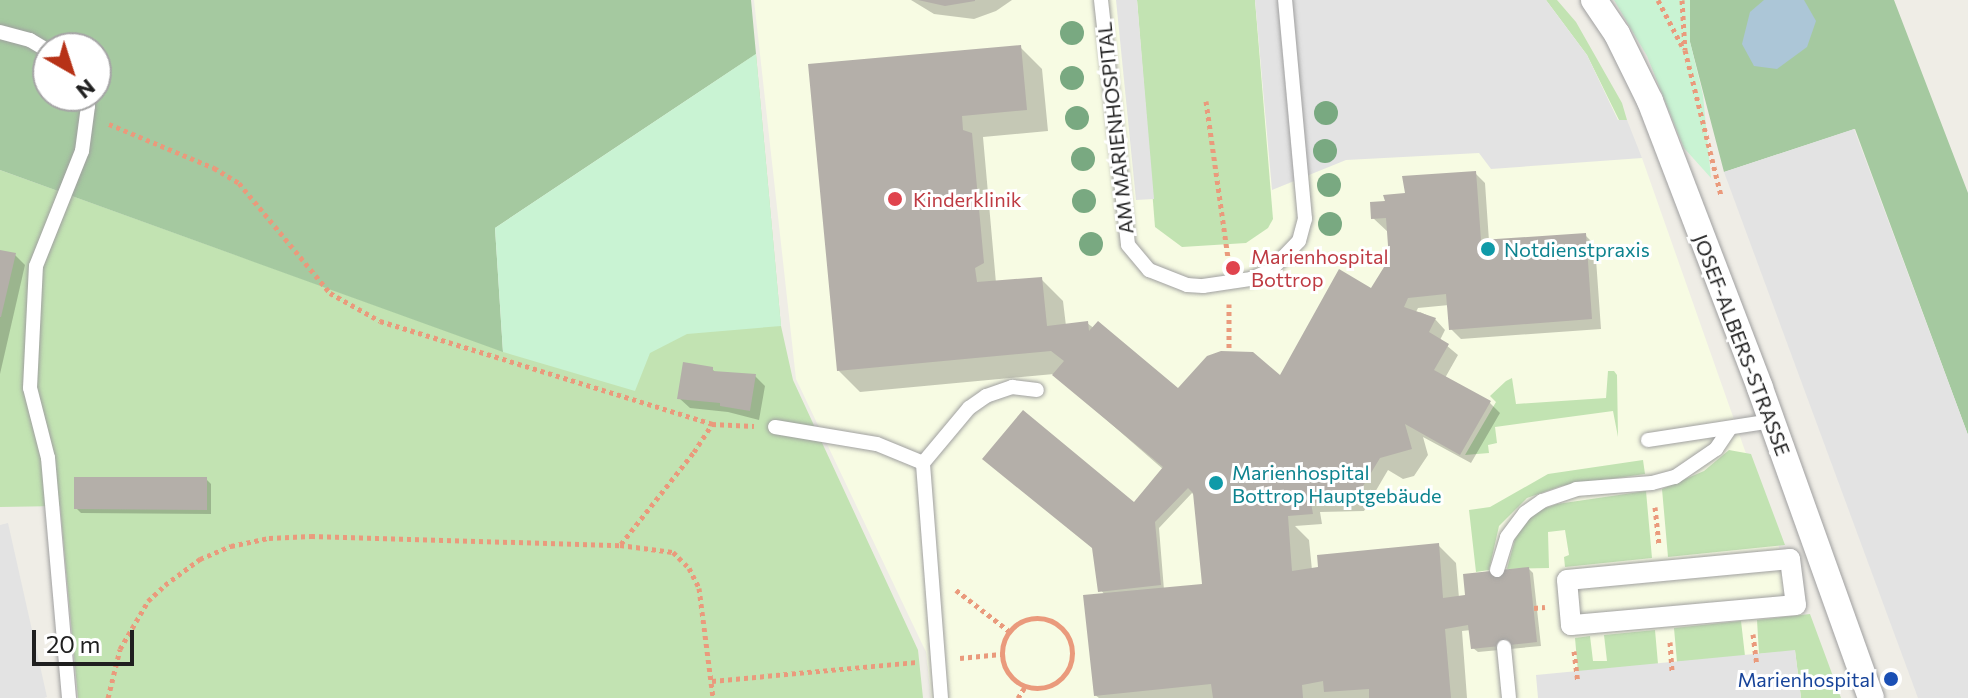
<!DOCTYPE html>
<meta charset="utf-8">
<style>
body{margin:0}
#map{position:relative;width:1968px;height:698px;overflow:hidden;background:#efede6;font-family:Commissioner,sans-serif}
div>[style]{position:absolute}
.education>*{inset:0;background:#f7fbe3}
.grass>*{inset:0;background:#c2e3b2}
.forest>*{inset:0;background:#a5c9a0}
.park>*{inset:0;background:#c9f3d3}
.parking>*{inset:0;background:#e3e3e3}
.water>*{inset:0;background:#acc6d7}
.shadow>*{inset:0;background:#0003}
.building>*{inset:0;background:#b4afa9}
.path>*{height:5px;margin-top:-2.5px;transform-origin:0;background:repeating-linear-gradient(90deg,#ea9a7c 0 4px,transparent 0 8px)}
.path>.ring{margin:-2.5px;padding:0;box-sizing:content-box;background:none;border:5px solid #ea9a7c;border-radius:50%}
.roads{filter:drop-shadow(0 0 2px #a0a0a0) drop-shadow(0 0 2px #a0a0a0)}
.service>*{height:14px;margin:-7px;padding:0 7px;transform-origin:7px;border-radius:7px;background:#fff}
.pedestrian>*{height:20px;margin:-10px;padding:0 10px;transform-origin:10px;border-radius:10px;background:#fff}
.minor>*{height:26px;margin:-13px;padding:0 13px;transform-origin:13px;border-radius:13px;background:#fff}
.trees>*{width:24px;height:24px;margin:-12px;border-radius:50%;background:#79a981}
.dots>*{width:22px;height:22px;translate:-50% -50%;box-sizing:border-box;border:4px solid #fff;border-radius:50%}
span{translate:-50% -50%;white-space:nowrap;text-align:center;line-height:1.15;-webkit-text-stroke:6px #fff;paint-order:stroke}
.street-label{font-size:20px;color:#1f1f1f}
.health-label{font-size:20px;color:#be3a42}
.left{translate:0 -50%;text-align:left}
.culture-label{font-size:20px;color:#0d838f}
.transit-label{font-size:20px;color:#164399}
.right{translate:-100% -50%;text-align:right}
.north{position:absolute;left:32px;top:32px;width:80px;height:80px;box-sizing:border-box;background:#fff;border:2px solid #a5a5a5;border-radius:50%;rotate:141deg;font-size:22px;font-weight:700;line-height:32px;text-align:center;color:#1f1f1f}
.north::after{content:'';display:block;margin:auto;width:28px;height:36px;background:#b73217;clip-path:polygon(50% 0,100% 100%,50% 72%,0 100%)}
.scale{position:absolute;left:32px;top:630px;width:102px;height:36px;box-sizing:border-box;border:4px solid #1f1f1f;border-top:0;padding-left:10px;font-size:24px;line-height:28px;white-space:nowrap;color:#1f1f1f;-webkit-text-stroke:6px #fff;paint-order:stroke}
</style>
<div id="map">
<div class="education">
<i style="clip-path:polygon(754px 0,1546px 0,1587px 55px,1642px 158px,1832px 698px,931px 698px,926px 652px,796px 379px)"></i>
</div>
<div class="grass">
<i style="clip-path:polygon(1137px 0,1255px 0,1273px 219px,1268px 228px,1246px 243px,1182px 247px,1155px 227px)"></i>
<i style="clip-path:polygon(1546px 0,1557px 0,1576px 22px,1622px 103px,1627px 120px,1619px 120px,1587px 55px)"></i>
<i style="clip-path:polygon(756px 54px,781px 326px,793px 380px,918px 650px,923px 698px,78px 698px,60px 506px,0 507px,0 170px,502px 351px,696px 95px)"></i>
<i style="clip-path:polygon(1608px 371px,1614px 371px,1617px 375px,1618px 437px,1613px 411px,1495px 427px,1497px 443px,1488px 445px,1489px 453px,1465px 455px,1496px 402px,1490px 396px,1506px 381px,1512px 378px,1516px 404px,1606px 398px)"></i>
<i style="clip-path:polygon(1729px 450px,1751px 454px,1785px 545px,1668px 557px,1662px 489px,1704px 471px)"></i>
<i style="clip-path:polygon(1643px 460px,1645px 474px,1561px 486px,1527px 498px,1499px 526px,1489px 570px,1476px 572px,1469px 510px,1490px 507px,1548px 474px)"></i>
<i style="clip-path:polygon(1646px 491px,1652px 558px,1565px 567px,1564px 557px,1569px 555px,1565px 530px,1548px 532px,1549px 568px,1507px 569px,1515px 539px,1523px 525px,1540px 510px,1557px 504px)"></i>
<i style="clip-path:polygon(1810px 614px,1841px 698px,1801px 698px,1795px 651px,1759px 654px,1757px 620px)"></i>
<i style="clip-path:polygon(1741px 621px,1745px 656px,1677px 662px,1674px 628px)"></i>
<i style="clip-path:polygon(1655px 630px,1658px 664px,1578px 672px,1575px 638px,1590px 636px,1593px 661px,1607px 661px,1604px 635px)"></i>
</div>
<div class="forest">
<i style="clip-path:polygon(evenodd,0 0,751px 0,756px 54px,495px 228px,503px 352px,0 170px,0 0,48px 48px,96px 48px,96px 96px,48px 96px,48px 48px)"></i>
<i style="clip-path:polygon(1690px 0,1894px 0,1968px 193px,1968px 435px,1855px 129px,1724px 172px,1690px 42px)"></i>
</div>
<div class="park">
<i style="clip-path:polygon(1614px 0,1690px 0,1690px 42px,1703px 95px,1711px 178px,1684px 148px,1647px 56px)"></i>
<i style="clip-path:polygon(756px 54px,781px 326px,687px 334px,650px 353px,635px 391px,503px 352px,495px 228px)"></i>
</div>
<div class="parking">
<i style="clip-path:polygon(1116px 0,1137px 0,1154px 199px,1136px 200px)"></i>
<i style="clip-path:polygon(1255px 0,1546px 0,1587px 55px,1618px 120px,1627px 120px,1642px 158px,1491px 169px,1479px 153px,1346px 160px,1272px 190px)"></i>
<i style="clip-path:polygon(1854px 129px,1968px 435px,1968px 698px,1918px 698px,1724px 172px)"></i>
<i style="clip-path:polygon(8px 523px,47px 697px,44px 698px,0 698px,0 525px)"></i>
<i style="clip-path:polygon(1795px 650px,1801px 698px,1538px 698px,1536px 675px)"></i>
</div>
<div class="water">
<i style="clip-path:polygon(1764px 0,1804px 0,1816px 21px,1807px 47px,1777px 69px,1754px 66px,1742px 44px,1750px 12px)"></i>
</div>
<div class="shadow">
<i style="clip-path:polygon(911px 0,1012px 0,996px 11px,974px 19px,934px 14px)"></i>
<i style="clip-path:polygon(evenodd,1020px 47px,1042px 69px,1048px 131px,983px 137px,996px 283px,1041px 279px,1063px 301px,1066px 326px,1087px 323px,1178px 391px,1280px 378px,1372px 290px,1391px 259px,1389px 233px,1373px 218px,1386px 203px,1407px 195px,1475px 173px,1485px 183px,1489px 241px,1585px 235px,1595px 245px,1601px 329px,1461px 339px,1451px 329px,1449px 305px,1418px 308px,1414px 316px,1420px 312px,1435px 319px,1445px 330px,1440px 340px,1458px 355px,1445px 378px,1490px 403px,1500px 413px,1471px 463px,1423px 437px,1428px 455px,1414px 476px,1403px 479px,1388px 470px,1364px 511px,1320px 512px,1322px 524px,1295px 526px,1309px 540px,1312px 570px,1438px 545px,1456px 563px,1459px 598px,1529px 569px,1533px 573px,1541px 646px,1478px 652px,1473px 648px,1471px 630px,1462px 631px,1467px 698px,1099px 698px,1095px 695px,1105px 595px,1100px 589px,1135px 505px,1164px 470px,1054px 374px,860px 392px,838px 370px,810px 66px,1020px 47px,1192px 493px,1195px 496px,1204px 586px,1164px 590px,1159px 528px,1192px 493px)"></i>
<i style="clip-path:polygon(0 252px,15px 255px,25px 265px,0 374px)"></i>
<i style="clip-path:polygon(712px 369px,716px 373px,755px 376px,765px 386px,759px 420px,728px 412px,690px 408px,679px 398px)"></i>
<i style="clip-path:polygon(206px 479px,211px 484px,211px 514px,81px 513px,76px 508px)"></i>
</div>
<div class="building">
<i style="clip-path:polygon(918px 0,975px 0,975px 1px,945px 6px)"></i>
<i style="clip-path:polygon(1021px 45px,1027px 110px,962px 116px,963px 130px,972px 133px,984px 263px,975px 268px,977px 282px,1042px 277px,1047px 326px,1088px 321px,1089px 331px,1098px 321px,1178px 388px,1207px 356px,1221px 351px,1253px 352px,1280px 375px,1339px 269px,1371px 288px,1389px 259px,1386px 218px,1371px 219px,1370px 202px,1385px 201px,1383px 195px,1405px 193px,1402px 176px,1476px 171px,1481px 240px,1586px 233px,1592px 319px,1449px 330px,1446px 294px,1408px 298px,1404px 307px,1436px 318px,1429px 332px,1449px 344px,1434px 370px,1491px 401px,1460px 455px,1405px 424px,1412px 449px,1380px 458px,1354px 501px,1311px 503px,1313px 514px,1288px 516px,1292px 571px,1318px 567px,1317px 555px,1439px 543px,1443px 598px,1465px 595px,1463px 574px,1529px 567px,1537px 642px,1471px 649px,1468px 625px,1445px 629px,1451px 698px,1369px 698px,1369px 689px,1324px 692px,1323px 681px,1302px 685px,1303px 698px,1213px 698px,1211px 684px,1094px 696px,1083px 595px,1202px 584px,1193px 493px,1188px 488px,1155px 522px,1161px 585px,1098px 592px,1092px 548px,982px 459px,1023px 410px,1134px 502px,1163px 467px,1052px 375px,1064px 361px,1051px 351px,837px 371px,808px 64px)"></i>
<i style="clip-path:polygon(0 250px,16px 253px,1px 317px,0 317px)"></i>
<i style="clip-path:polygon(683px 362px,713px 367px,713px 371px,756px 374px,750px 411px,720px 406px,720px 403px,677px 399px)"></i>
<i style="clip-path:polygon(74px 477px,207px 477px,207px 510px,74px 509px)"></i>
</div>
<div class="path">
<i style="left:1658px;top:0;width:52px;rotate:62.4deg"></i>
<i style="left:1682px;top:0;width:50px;rotate:86.6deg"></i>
<i style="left:1685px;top:50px;width:149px;rotate:76.1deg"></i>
<i style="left:1206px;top:101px;width:159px;rotate:82deg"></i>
<i style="left:109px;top:124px;width:114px;rotate:22.7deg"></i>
<i style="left:214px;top:168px;width:29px;rotate:31deg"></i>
<i style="left:239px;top:183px;width:143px;rotate:50.4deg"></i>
<i style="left:330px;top:293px;width:57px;rotate:29.2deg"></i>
<i style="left:380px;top:321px;width:348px;rotate:17.2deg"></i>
<i style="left:1229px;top:304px;width:46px;rotate:90deg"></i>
<i style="left:1655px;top:507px;width:38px;rotate:84deg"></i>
<i style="left:621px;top:544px;width:117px;rotate:-51.6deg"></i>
<i style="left:694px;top:452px;width:33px;rotate:-57deg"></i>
<i style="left:712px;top:424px;width:42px;rotate:2.7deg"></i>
<i style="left:956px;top:590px;width:67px;rotate:37.7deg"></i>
<i style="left:1534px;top:608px;width:11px;rotate:-5deg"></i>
<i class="ring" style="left:1002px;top:618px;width:65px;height:65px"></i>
<i style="left:1753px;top:634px;width:31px;rotate:83deg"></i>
<i style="left:1670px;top:642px;width:31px;rotate:86deg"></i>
<i style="left:1574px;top:651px;width:31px;rotate:83deg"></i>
<i style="left:960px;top:658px;width:41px;rotate:-5.6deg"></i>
<i style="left:712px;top:681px;width:207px;rotate:-5.3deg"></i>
<i style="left:108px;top:698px;width:50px;rotate:-76.2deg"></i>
<i style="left:120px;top:649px;width:56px;rotate:-59.7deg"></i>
<i style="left:148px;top:601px;width:23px;rotate:-43deg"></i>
<i style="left:165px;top:585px;width:44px;rotate:-36.6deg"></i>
<i style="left:200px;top:559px;width:34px;rotate:-23deg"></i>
<i style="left:231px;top:546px;width:39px;rotate:-12deg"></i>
<i style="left:269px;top:538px;width:42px;rotate:-2.7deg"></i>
<i style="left:311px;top:536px;width:309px;rotate:1.7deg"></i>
<i style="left:620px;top:545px;width:53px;rotate:7.5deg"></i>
<i style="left:673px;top:552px;width:23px;rotate:45deg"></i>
<i style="left:689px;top:568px;width:22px;rotate:63deg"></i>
<i style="left:699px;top:588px;width:111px;rotate:82.7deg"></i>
<i style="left:1018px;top:698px;width:13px;rotate:-58deg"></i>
</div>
<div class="roads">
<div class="service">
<i style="left:1101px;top:0;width:246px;rotate:83.7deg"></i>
<i style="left:1128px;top:245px;width:33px;rotate:50deg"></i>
<i style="left:1149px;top:270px;width:41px;rotate:21.5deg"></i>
<i style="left:1187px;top:285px;width:16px;rotate:4deg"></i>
<i style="left:1203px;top:286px;width:49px;rotate:-8.3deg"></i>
<i style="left:1251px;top:279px;width:22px;rotate:-24deg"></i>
<i style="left:1271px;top:270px;width:40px;rotate:-46deg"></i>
<i style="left:1299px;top:241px;width:23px;rotate:-75deg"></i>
<i style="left:1305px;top:219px;width:220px;rotate:-95.2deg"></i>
<i style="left:0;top:32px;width:31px;rotate:15deg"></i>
<i style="left:30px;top:40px;width:21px;rotate:31deg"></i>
<i style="left:775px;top:427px;width:103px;rotate:9.5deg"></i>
<i style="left:877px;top:444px;width:50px;rotate:22.4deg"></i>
<i style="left:1648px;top:440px;width:125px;rotate:-8.7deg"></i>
<i style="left:1497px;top:570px;width:34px;rotate:-73deg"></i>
<i style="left:1507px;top:537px;width:30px;rotate:-53deg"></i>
<i style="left:1525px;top:513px;width:21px;rotate:-35deg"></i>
<i style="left:1542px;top:501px;width:36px;rotate:-19deg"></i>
<i style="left:1576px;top:489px;width:76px;rotate:-4.5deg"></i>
<i style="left:1652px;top:483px;width:24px;rotate:-15deg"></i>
<i style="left:1675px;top:477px;width:50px;rotate:-34.3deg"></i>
<i style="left:1716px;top:449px;width:25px;rotate:-56deg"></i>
<i style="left:1504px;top:647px;width:51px;rotate:84.4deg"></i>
<i style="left:69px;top:698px;width:241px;rotate:-95deg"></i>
<i style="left:48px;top:458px;width:72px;rotate:-104.4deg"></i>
<i style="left:30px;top:388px;width:122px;rotate:-87.2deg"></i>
<i style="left:36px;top:266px;width:124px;rotate:-68.2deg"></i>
<i style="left:82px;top:151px;width:45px;rotate:-82.4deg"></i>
<i style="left:88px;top:106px;width:11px;rotate:-117deg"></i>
<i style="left:941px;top:698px;width:236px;rotate:-94.4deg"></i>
<i style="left:923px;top:463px;width:72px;rotate:-50.1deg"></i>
<i style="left:969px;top:408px;width:21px;rotate:-35deg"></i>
<i style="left:986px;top:396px;width:28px;rotate:-19deg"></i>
<i style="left:1012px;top:387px;width:25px;rotate:7deg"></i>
</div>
<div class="pedestrian">
<i style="left:1790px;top:559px;width:46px;rotate:82.6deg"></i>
<i style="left:1796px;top:605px;width:226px;rotate:174.9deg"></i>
<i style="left:1571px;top:625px;width:45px;rotate:-95.1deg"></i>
<i style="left:1567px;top:580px;width:224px;rotate:-5.4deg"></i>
</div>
<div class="minor">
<i style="left:1594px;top:0;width:41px;rotate:55.9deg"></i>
<i style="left:1617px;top:34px;width:75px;rotate:63.8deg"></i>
<i style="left:1650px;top:101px;width:307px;rotate:69deg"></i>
<i style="left:1760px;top:388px;width:329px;rotate:70.3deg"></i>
</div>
</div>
<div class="trees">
<i style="left:1072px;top:33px"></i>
<i style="left:1072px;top:78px"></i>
<i style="left:1326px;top:113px"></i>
<i style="left:1077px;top:118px"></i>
<i style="left:1325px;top:151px"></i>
<i style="left:1083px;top:159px"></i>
<i style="left:1329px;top:185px"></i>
<i style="left:1084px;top:201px"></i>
<i style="left:1330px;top:224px"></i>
<i style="left:1091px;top:244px"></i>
</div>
<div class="dots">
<i style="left:895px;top:199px;background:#e0444e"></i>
<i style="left:1488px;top:249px;background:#0f9aa8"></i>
<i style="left:1233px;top:268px;background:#e0444e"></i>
<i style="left:1216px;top:483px;background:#0f9aa8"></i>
<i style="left:1891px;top:679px;background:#1a4fb4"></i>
</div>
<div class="street-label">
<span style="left:1115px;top:128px;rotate:-96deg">AM MARIENHOSPITAL</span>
<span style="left:1742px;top:345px;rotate:69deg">JOSEF-ALBERS-STRASSE</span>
</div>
<div class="health-label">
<span class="left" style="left:913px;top:199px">Kinderklinik</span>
<span class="left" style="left:1251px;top:268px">Marienhospital<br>Bottrop</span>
</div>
<div class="culture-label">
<span class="left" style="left:1504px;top:249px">Notdienstpraxis</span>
<span class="left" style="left:1232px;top:484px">Marienhospital<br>Bottrop Hauptgebäude</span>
</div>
<div class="transit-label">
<span class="right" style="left:1875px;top:679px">Marienhospital</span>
</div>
<div class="north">N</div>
<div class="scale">20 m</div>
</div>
